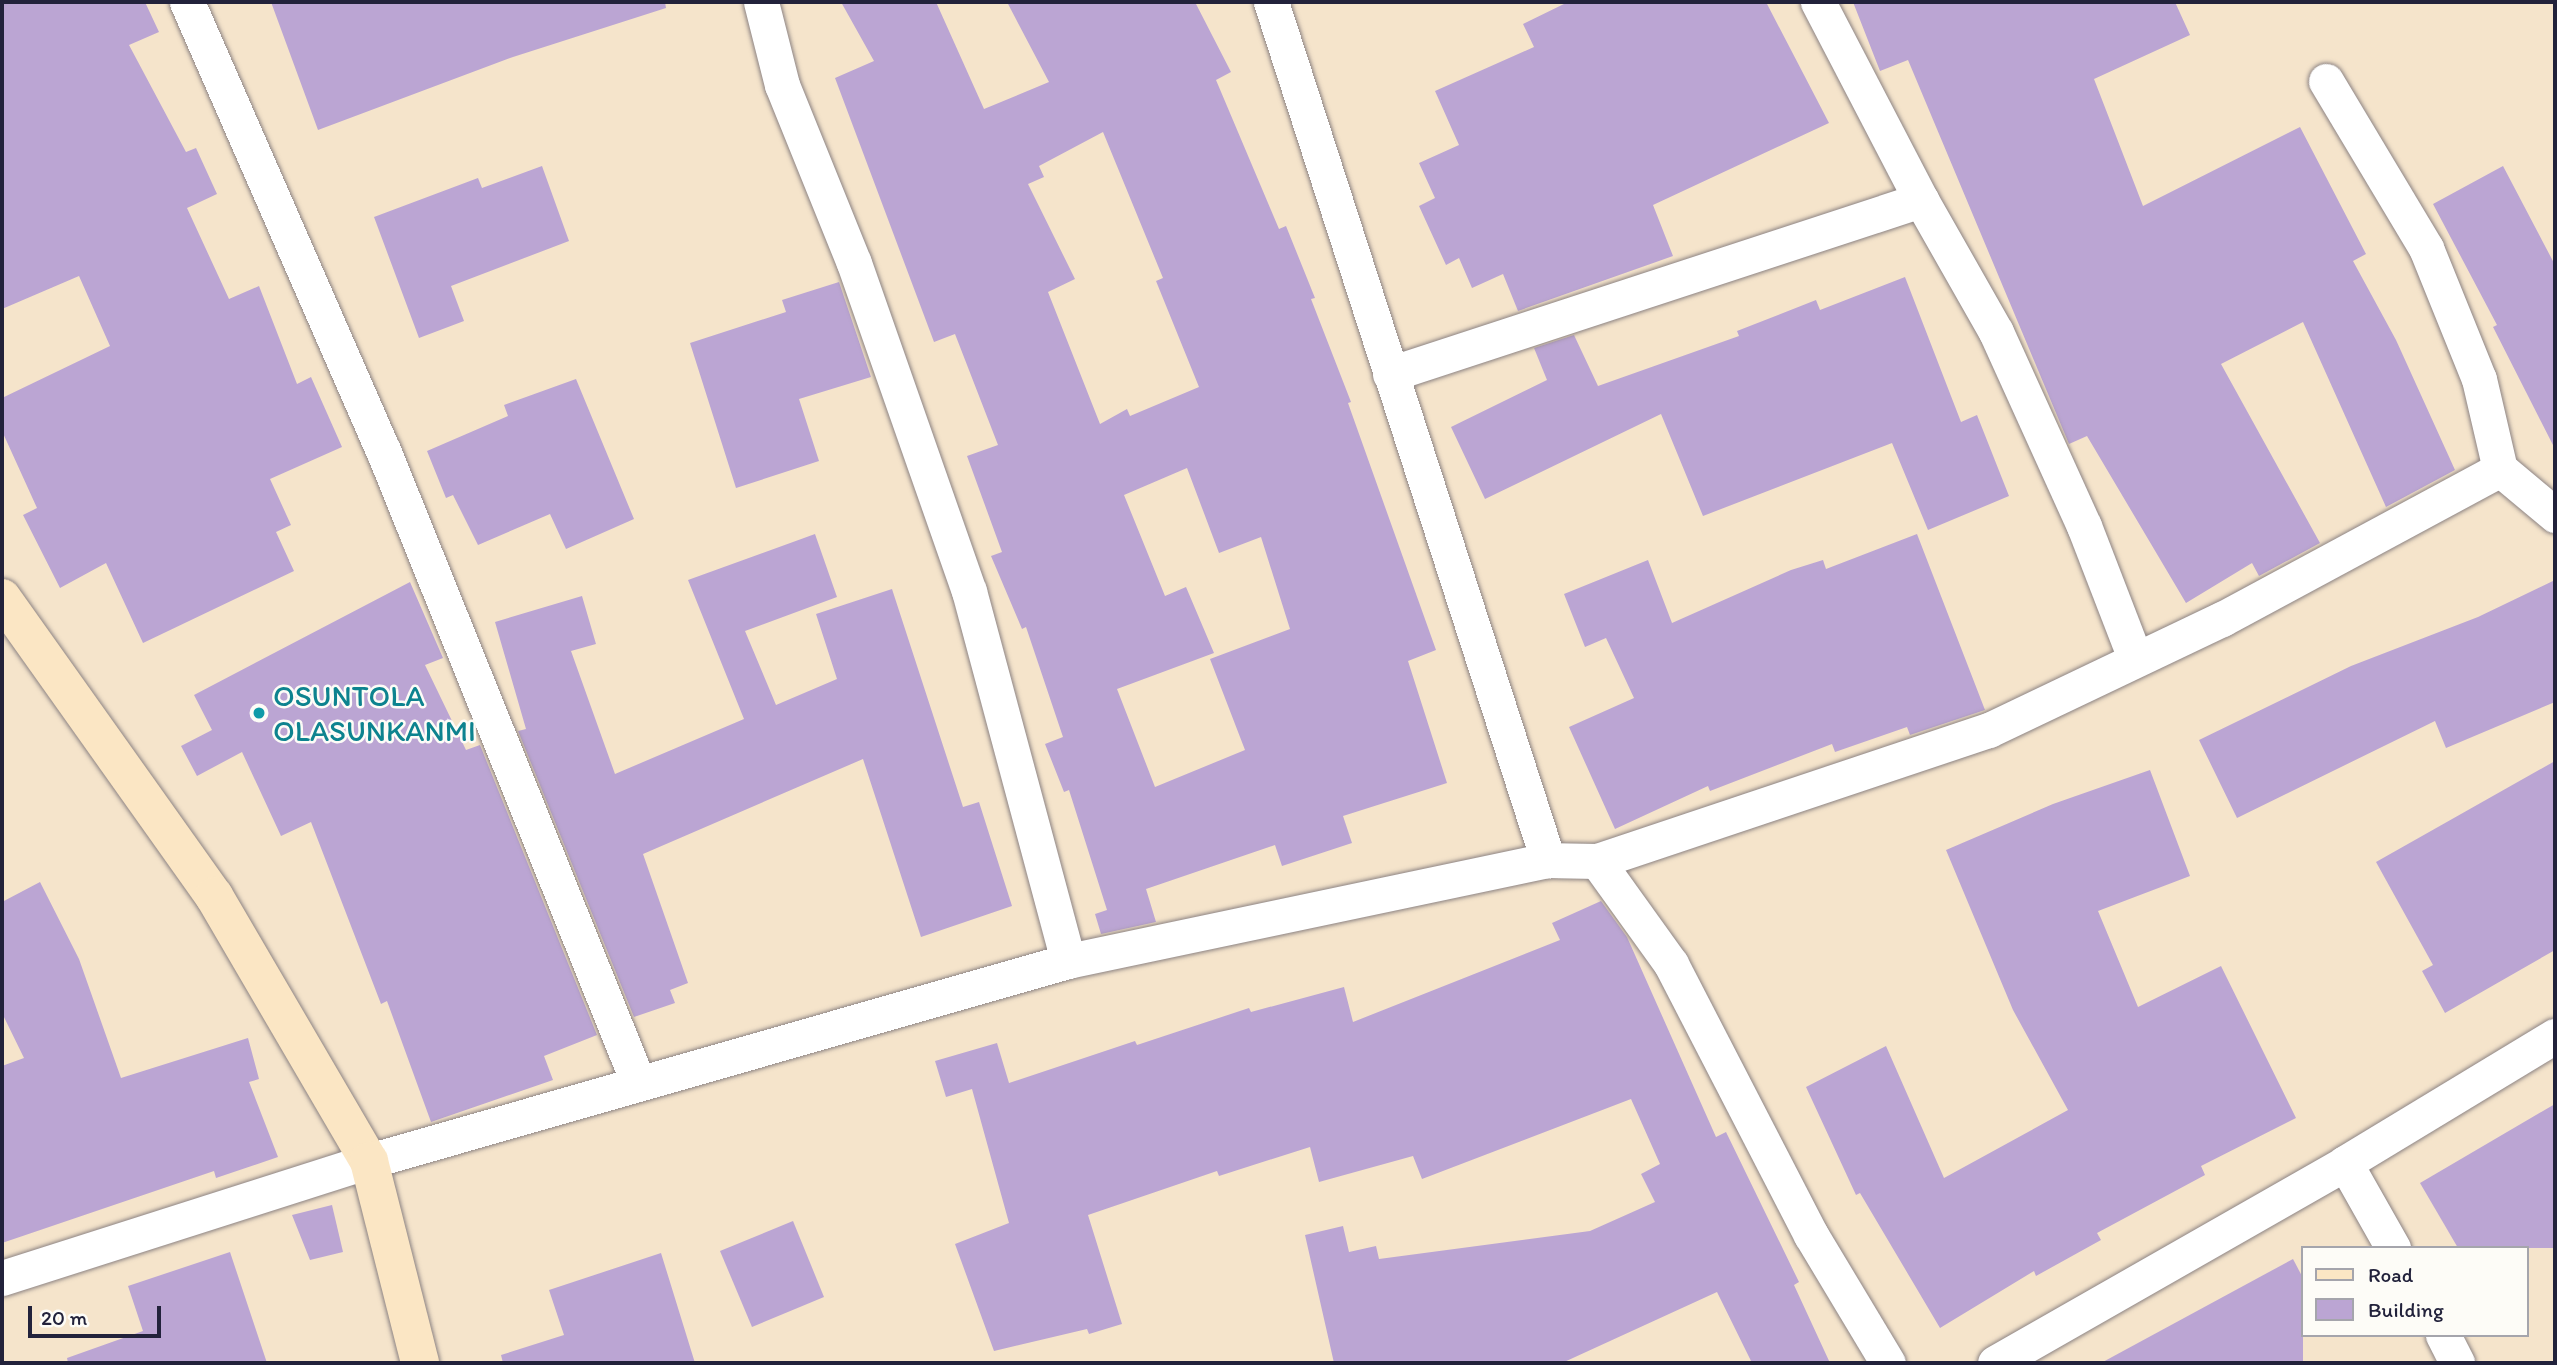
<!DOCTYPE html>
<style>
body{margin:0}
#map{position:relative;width:2557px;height:1365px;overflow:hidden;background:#f5e4cb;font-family:Itim,sans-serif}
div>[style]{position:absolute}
.building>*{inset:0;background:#bba5d3}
.roads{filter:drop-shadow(0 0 2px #8c8383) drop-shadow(0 0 2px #8c8383)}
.minor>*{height:35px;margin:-17.5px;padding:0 17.5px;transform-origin:17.5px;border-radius:17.5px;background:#fff}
.secondary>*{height:38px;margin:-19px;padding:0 19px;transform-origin:19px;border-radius:19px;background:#fbe6c4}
.dots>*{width:19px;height:19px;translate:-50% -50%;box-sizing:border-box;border:4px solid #fdfcf7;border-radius:50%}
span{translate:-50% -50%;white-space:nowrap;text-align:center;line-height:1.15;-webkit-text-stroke:5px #fdfcf7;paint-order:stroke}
.culture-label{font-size:30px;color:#0d838f}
.left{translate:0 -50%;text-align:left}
.frame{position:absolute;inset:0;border:4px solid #22223b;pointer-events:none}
.legend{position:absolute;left:2301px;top:1246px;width:228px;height:91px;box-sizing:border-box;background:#fdfcf7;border:2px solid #a5a5ac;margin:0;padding:9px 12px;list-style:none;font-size:21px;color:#22223b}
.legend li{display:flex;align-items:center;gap:14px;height:35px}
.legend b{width:35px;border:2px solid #a5a5ac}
.scale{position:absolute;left:28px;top:1306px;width:133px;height:32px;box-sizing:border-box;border:4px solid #22223b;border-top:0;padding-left:9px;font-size:21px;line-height:24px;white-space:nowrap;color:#22223b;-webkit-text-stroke:5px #fdfcf7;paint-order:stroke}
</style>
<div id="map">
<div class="building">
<i style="clip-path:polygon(2px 2px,145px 2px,159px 32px,129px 45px,186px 152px,196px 148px,217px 194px,187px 208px,229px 299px,259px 286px,297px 384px,311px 377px,342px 447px,270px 479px,291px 525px,276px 532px,294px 571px,143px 643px,106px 563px,60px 588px,23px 515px,37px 508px,2px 431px,2px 398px,110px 346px,79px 276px,2px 309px)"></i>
<i style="clip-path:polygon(271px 2px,665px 2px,666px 8px,513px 57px,318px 130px)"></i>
<i style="clip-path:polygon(evenodd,841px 2px,936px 2px,984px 109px,1049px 82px,1007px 2px,1195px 2px,1231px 72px,1216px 80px,1279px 229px,1286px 226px,1315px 298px,1311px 299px,1351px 402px,1348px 403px,1436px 650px,1408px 661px,1447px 783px,1343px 816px,1352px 843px,1282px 866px,1275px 845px,1146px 889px,1156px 922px,1101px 934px,1095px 914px,1107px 910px,1069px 790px,1064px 792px,1045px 744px,1063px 737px,1026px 627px,1022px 629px,991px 556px,1002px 552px,967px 456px,998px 445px,955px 334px,934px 342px,835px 78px,874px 61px,841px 2px,1103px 132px,1163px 278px,1156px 281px,1199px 387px,1130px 416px,1127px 409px,1100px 424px,1048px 292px,1075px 279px,1028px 184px,1044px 177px,1039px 166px,1103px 132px,841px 2px,1187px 468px,1219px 553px,1261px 537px,1290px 629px,1210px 659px,1245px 750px,1155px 787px,1117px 689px,1214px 653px,1186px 587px,1165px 596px,1124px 495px,1187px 468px)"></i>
<i style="clip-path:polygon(1568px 2px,1766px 2px,1829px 123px,1653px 205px,1673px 256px,1518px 311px,1503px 274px,1472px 288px,1459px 258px,1446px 265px,1419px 206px,1435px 198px,1419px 163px,1459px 145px,1435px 91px,1534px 47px,1523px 24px)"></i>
<i style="clip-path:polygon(1853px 2px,2175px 2px,2190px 35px,2094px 79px,2143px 206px,2300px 127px,2366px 254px,2353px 261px,2396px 340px,2455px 470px,2386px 507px,2303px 322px,2221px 364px,2320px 543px,2259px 576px,2252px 563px,2186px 603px,2087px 436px,2069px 444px,1908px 60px,1880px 71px)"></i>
<i style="clip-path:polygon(542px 166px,569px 241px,451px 286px,464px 321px,419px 338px,374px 217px,478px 178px,482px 188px)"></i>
<i style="clip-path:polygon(2503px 166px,2555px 265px,2555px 449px,2493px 327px,2497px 325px,2433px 204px)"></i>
<i style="clip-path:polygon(1905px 277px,1961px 422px,1977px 415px,2009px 496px,1928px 530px,1892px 443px,1703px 516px,1661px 414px,1485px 499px,1451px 427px,1547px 380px,1534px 348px,1574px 335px,1598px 386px,1739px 336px,1737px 331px,1816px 300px,1820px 310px)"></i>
<i style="clip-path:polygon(839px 282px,871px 377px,799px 399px,819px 461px,736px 488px,690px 343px,786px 312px,782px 300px)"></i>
<i style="clip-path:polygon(576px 379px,634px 519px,566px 549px,550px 514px,478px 545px,453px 495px,446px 498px,427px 451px,508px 416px,504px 405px)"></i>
<i style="clip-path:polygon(815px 534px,837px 597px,745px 631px,776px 705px,837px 679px,816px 614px,892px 589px,963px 807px,979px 802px,1012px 906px,921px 937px,863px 759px,643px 854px,688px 983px,670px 990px,675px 1003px,634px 1017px,518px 731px,526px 729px,495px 622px,582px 596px,596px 644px,571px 651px,615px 774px,744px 719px,688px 580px)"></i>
<i style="clip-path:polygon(1917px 534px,1985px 710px,1910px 735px,1907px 727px,1835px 752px,1832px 744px,1710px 791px,1708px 786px,1615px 829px,1569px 727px,1634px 698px,1606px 638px,1585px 647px,1564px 594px,1648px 560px,1672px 623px,1791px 570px,1823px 560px,1826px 569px)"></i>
<i style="clip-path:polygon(2555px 580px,2555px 702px,2446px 748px,2435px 721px,2237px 818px,2199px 740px,2351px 666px,2478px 617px)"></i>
<i style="clip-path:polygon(410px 582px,443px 658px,425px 665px,466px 750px,480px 745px,597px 1035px,544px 1056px,553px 1080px,431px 1122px,387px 1001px,381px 1004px,311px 822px,281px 836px,242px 752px,197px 776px,181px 746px,212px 730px,194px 695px)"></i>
<i style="clip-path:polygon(2555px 761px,2555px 950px,2445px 1013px,2422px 971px,2433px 965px,2376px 862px)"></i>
<i style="clip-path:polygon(2150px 770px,2190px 876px,2098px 911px,2138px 1007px,2221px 966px,2296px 1118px,2201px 1166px,2205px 1175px,2097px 1233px,2101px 1240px,2036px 1276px,2034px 1271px,1940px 1328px,1860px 1193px,1856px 1195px,1806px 1087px,1886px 1046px,1944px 1178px,2068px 1110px,2013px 1010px,1946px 850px,2053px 804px)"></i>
<i style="clip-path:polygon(40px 882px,79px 959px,121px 1078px,248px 1038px,259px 1079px,249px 1082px,278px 1157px,216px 1178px,214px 1171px,2px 1243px,2px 1066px,24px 1058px,2px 1013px,2px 902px)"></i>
<i style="clip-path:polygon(1601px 901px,1627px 937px,1716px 1137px,1726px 1132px,1799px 1282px,1794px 1285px,1830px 1363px,1752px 1363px,1717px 1292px,1562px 1363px,1334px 1363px,1305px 1235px,1343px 1226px,1349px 1252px,1376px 1246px,1379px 1259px,1590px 1231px,1655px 1202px,1641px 1174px,1660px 1164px,1631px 1099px,1422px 1179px,1413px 1156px,1319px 1182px,1310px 1147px,1219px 1176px,1217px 1171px,1088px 1215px,1122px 1324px,1089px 1334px,1087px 1329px,994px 1351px,955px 1244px,1009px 1223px,972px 1089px,946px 1097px,935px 1061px,997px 1043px,1009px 1083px,1135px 1041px,1137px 1045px,1249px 1008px,1251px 1012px,1344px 987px,1353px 1022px,1560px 940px,1552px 923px)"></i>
<i style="clip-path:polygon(2555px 1104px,2555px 1248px,2458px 1248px,2420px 1183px)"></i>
<i style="clip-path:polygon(332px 1205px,343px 1252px,310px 1260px,292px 1215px)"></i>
<i style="clip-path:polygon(793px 1221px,824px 1297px,752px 1327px,720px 1251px)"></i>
<i style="clip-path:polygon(230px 1252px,267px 1363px,68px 1363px,67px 1358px,143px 1331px,128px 1286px)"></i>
<i style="clip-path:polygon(661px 1253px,695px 1363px,503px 1363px,501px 1355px,564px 1335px,549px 1290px)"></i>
<i style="clip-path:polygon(2293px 1259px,2303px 1278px,2303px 1363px,2101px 1363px)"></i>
</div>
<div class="roads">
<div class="minor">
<i style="left:187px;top:2px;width:489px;rotate:66.4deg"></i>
<i style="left:383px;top:450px;width:682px;rotate:68.03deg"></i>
<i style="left:761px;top:2px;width:86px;rotate:75.8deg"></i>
<i style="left:782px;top:85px;width:192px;rotate:68deg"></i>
<i style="left:854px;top:263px;width:348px;rotate:70.7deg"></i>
<i style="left:969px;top:591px;width:383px;rotate:75deg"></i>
<i style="left:1271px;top:2px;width:902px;rotate:72.11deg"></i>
<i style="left:1818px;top:2px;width:223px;rotate:62.5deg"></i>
<i style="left:1921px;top:200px;width:152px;rotate:60.4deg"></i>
<i style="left:1996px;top:332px;width:213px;rotate:65.6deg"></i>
<i style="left:2084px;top:526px;width:142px;rotate:68.9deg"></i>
<i style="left:2326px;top:81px;width:195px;rotate:59.1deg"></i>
<i style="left:2426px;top:248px;width:141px;rotate:68deg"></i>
<i style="left:2479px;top:379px;width:92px;rotate:76.9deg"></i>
<i style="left:2500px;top:469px;width:72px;rotate:39.9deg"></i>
<i style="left:1390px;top:374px;width:559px;rotate:-18.14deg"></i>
<i style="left:1597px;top:861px;width:127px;rotate:54.3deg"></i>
<i style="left:1671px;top:964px;width:305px;rotate:62.7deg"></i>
<i style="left:1811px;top:1235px;width:149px;rotate:59deg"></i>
<i style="left:2345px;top:1163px;width:98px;rotate:60.5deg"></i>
<i style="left:2px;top:1278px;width:385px;rotate:-17.7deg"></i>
<i style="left:369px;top:1161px;width:727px;rotate:-15.97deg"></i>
<i style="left:1068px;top:961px;width:491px;rotate:-11.9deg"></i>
<i style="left:1548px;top:860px;width:49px;rotate:1.2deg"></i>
<i style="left:1597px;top:861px;width:413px;rotate:-18.5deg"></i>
<i style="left:1989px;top:730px;width:258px;rotate:-25.5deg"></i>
<i style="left:2222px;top:619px;width:316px;rotate:-28.3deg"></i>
<i style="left:2443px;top:1335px;width:31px;rotate:63deg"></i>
<i style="left:1995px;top:1363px;width:403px;rotate:-29.7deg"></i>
<i style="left:2345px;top:1163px;width:245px;rotate:-31.2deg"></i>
</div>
<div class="secondary">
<i style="left:2px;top:598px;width:366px;rotate:54.6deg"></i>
<i style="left:214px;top:896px;width:307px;rotate:59.7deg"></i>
<i style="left:369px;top:1161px;width:208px;rotate:75.8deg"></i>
</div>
</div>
<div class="dots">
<i style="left:259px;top:713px;background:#0f9aa8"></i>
</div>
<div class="culture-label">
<span class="left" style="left:273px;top:713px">OSUNTOLA<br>OLASUNKANMI</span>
</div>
<div class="frame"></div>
<ul class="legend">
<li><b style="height:9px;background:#fbe6c4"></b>Road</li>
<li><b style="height:19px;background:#bba5d3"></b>Building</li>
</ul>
<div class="scale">20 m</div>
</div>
